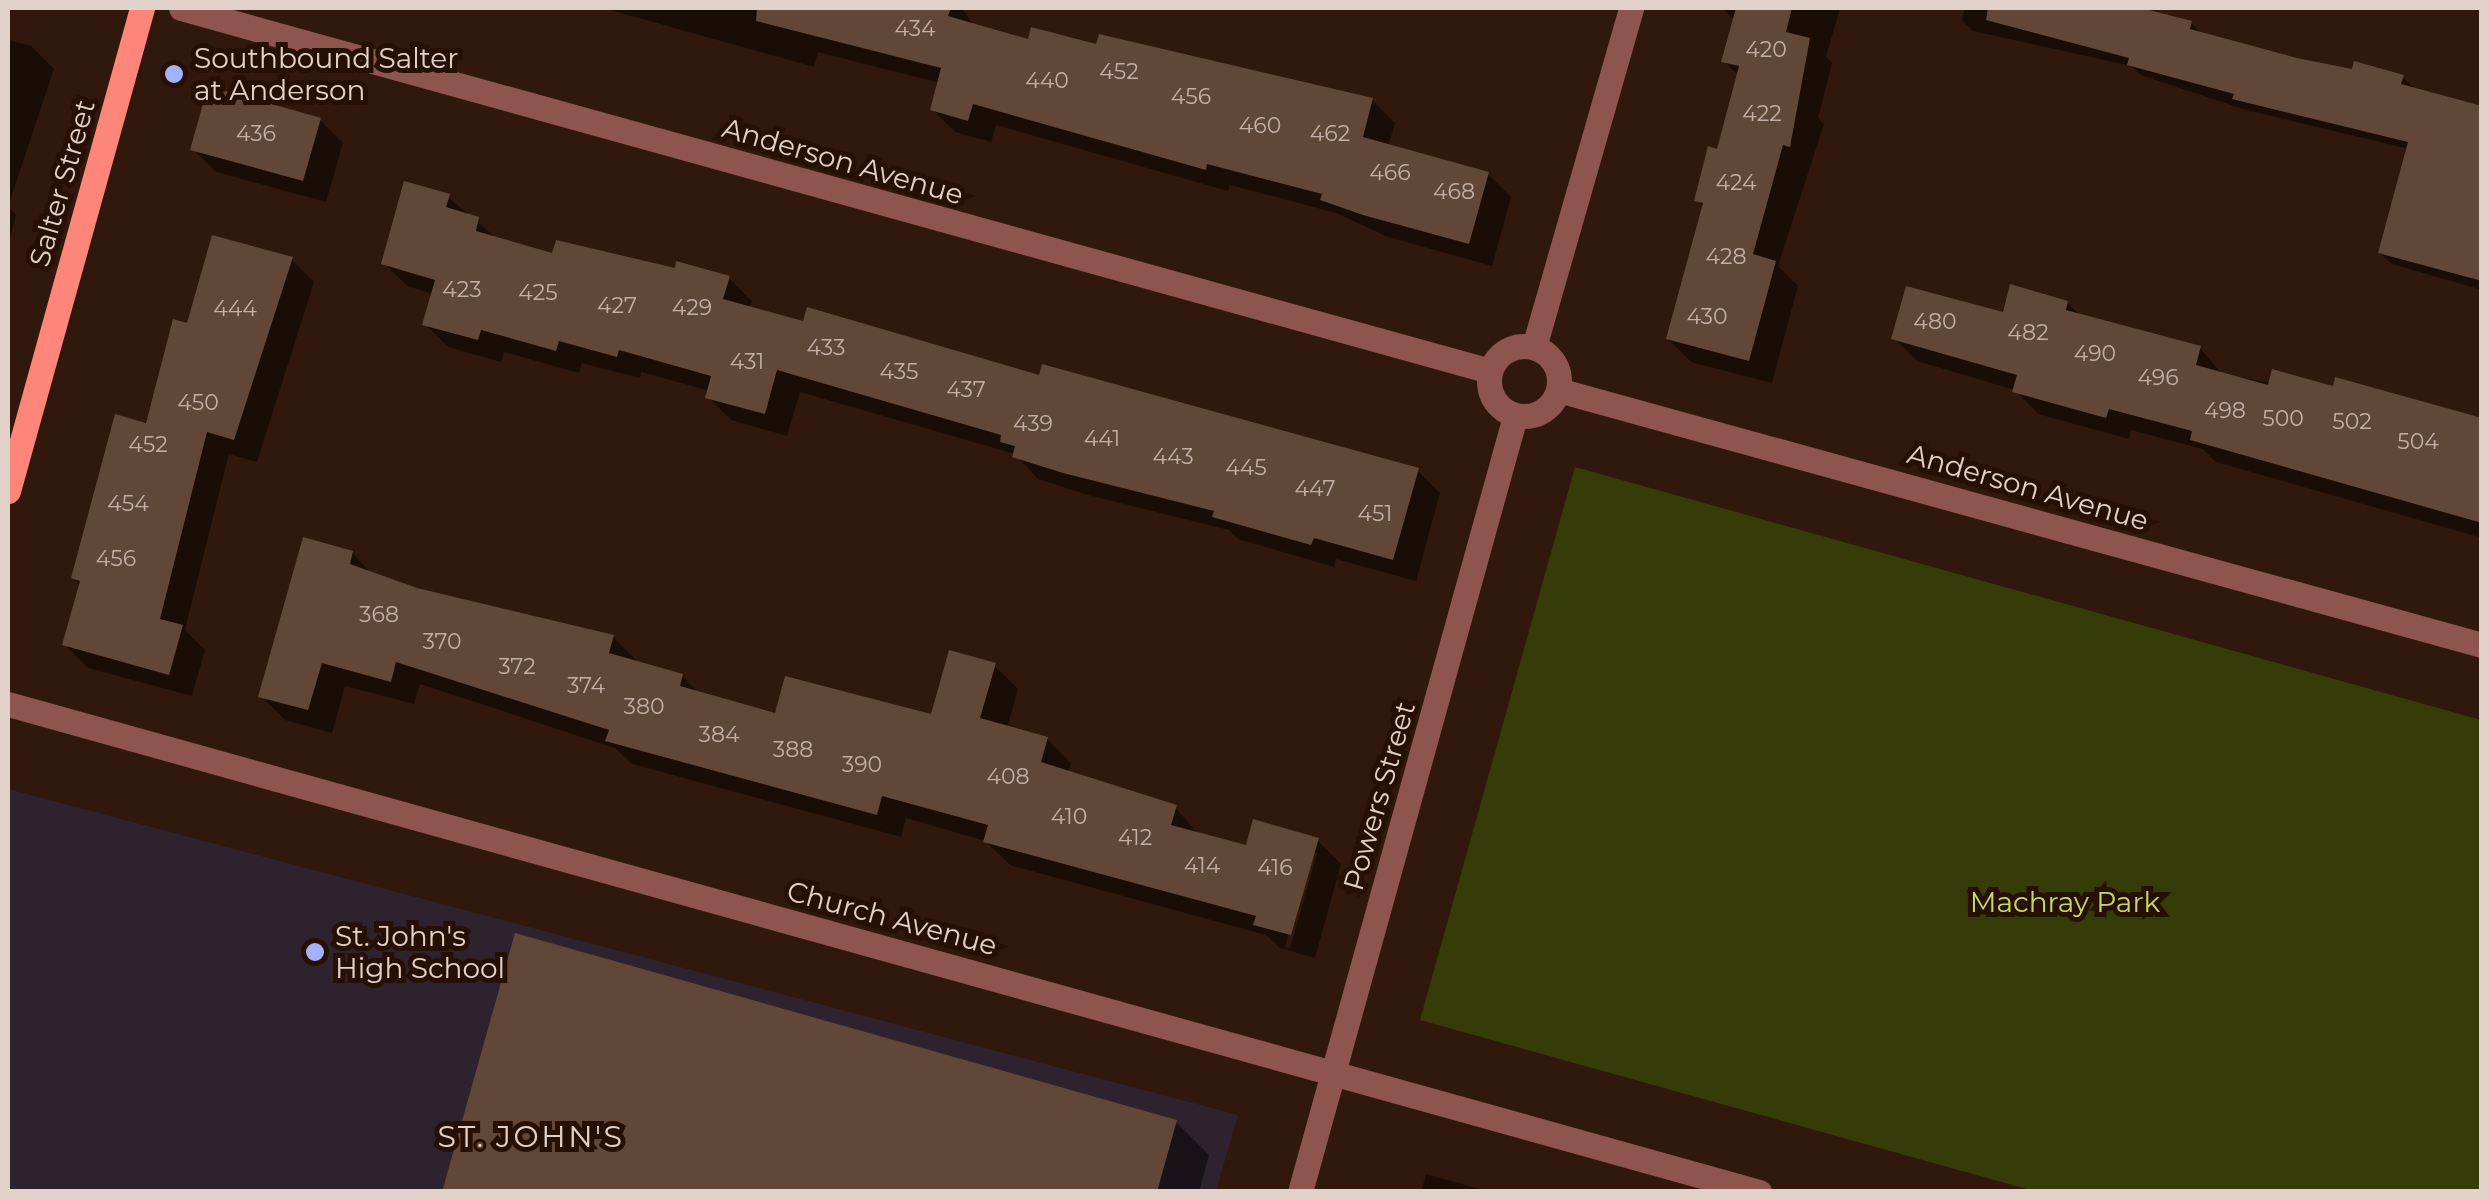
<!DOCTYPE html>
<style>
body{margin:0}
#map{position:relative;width:2489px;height:1199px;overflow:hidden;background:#30190c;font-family:Montserrat,sans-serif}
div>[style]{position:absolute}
.education>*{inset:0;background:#2f222f}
.green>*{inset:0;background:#363c07}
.shadow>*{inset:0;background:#0007}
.building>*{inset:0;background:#614738}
.minor>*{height:25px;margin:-12.5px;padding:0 12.5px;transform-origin:12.5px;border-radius:12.5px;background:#8e544e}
.minor>.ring{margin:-12.5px;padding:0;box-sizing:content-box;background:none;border:25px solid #8e544e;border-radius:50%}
.major>*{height:25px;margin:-12.5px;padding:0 12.5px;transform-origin:12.5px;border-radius:12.5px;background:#fd8579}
.dots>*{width:28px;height:28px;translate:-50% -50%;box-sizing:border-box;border:5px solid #261004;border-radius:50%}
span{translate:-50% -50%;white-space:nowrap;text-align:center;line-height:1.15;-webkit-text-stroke:10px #261004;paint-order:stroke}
.number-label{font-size:22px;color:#c2aea5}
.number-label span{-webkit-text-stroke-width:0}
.poi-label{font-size:28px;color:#e2d1c9}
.left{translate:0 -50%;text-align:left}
.street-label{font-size:28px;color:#e2d1c9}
.park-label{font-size:28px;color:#c7d863}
.neighbourhood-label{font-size:30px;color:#e2d1c9;letter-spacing:2.5px}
.frame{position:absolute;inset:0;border:10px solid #e2d1c9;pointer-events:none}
</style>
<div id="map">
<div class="education">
<i style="clip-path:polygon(8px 789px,1238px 1115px,1216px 1191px,8px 1191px)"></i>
</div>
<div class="green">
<i style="clip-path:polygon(1575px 467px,2481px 720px,2481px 1191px,2034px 1191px,1420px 1020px)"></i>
</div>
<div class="shadow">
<i style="clip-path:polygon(603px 8px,962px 8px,974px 26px,1030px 42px,1098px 48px,1372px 100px,1395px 123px,1388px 147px,1488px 174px,1511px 197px,1492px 266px,1388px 237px,1336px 213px,1230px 185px,1228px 191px,996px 125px,991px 142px,955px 132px,932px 109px,940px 83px,818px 52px,814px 67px)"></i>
<i style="clip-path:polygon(1722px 8px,1840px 8px,1826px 57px,1832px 63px,1818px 118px,1824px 124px,1778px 266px,1798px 286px,1772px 383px,1691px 362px,1668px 339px,1704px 208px,1697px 200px,1719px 152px,1739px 76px,1724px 61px,1735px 21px)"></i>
<i style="clip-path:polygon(1965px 8px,2131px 8px,2191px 23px,2203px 35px,2354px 72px,2403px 77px,2414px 88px,2482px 108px,2482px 290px,2392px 264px,2380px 253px,2409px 149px,2246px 110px,2141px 75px,2131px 66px,1973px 31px,1962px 20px)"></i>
<i style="clip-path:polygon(8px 40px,31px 46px,54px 69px,8px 207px,16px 215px,8px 245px)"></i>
<i style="clip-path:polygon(320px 120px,343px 143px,326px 202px,216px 172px,193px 149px)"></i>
<i style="clip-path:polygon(448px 197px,500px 241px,554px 257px,729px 278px,752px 301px,749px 308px,1417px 470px,1440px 493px,1416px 581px,1336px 559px,1334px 567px,1238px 539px,1229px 530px,1088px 495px,1038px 479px,1015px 454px,800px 392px,787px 436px,731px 420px,708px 397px,710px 391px,641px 372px,640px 378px,582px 363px,579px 373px,504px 352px,501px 362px,448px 347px,425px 324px,433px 294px,407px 286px,384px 263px)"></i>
<i style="clip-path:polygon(291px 259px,314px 282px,257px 462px,229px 454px,185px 630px,205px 650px,192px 696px,88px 668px,65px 645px,81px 586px,74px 578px,189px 326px)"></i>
<i style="clip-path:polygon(2067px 303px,2081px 316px,2200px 348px,2222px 374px,2482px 419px,2482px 538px,2216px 462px,2203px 449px,2131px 430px,2129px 439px,2038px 414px,2015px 390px,1917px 361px,1894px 338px)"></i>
<i style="clip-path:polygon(evenodd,352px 553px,374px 576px,416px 590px,613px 637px,637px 661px,682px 676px,701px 695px,777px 716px,933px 717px,994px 665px,1018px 689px,1007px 728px,1047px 739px,1071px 763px,1068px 773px,1175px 807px,1199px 835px,1248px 848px,1317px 840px,1341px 864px,1315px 958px,1280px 948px,1266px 935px,1010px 865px,985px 841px,906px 818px,901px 837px,632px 764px,615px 748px,420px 684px,414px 704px,345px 686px,332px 733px,285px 720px,261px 696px,352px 553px,1312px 853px,1317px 853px,1290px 948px,1285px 947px,1312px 853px)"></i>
<i style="clip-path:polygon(1176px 1122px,1209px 1155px,1199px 1192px,445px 1192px)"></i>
<i style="clip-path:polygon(1426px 1174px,1491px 1192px,1421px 1192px)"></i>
</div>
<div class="building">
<i style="clip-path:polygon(757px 8px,951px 8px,948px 16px,1028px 39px,1031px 27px,1096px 44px,1099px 34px,1373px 98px,1363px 137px,1489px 172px,1469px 244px,1363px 215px,1320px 200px,1322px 194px,1207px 164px,1206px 170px,973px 104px,968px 121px,930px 110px,941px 68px,756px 21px)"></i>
<i style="clip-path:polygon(1736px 8px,1792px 8px,1786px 32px,1810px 38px,1790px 147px,1783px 145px,1753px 254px,1776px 261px,1749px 361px,1666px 339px,1703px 203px,1694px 201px,1708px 146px,1717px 149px,1739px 66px,1721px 62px)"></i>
<i style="clip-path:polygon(1988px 8px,2141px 8px,2192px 21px,2190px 29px,2297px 58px,2352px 69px,2354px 61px,2404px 75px,2401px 84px,2482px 106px,2482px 281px,2378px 253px,2408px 142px,2232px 99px,2234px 94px,2127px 65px,2129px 58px,1986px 20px)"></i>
<i style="clip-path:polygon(208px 86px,321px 118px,303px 181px,190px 150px)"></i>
<i style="clip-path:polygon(404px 181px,450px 194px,446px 207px,479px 217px,476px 231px,552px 253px,556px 240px,675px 268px,676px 261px,730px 276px,723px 299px,803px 321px,807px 307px,1039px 375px,1042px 364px,1419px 468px,1393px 560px,1314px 538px,1311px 545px,1212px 517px,1214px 511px,1063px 473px,1012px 457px,1015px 446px,1000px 442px,1001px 435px,777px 370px,765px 414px,705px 398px,711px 376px,619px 350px,617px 357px,559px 341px,556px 351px,481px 330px,478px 340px,422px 325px,435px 280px,381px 264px)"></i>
<i style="clip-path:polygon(212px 235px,293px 257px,234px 440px,207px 432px,160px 619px,183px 625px,169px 675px,62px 645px,80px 581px,71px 578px,115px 414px,146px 423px,173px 319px,187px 323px)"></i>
<i style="clip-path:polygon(2010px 284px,2068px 301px,2066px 310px,2201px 346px,2196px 365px,2268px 385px,2272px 369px,2333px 386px,2335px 377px,2482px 418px,2482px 523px,2190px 440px,2192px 431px,2109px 409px,2106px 418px,2012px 392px,2017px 375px,1891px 339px,1906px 286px,2003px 312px)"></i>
<i style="clip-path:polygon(303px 537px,353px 551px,350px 564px,417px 588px,614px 635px,609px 653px,683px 674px,680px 686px,775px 713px,785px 676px,931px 714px,949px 650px,996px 663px,980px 718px,1048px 737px,1041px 762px,1177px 805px,1171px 825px,1246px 845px,1253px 819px,1319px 838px,1291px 935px,1253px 925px,1256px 916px,983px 842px,988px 825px,882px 796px,877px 815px,605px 741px,609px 730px,396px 662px,391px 682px,322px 663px,308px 710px,258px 697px)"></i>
<i style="clip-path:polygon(515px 933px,1177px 1120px,1157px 1192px,442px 1192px)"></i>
</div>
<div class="minor">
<i style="left:181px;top:8px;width:1358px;rotate:15.5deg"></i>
<i class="ring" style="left:1489px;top:346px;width:45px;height:45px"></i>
<i style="left:1534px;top:347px;width:353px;rotate:-74deg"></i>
<i style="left:1558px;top:390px;width:959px;rotate:15.43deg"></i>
<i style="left:8px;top:704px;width:1818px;rotate:15.57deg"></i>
<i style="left:1300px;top:1192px;width:805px;rotate:-74.51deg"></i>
</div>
<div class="major">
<i style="left:8px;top:491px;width:501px;rotate:-74.49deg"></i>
</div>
<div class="dots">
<i style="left:174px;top:74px;background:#a3b2fd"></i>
<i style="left:315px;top:952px;background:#a3b2fd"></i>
</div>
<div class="number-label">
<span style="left:915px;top:29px">434</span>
<span style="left:1766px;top:50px">420</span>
<span style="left:1119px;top:72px">452</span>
<span style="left:1047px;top:81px">440</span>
<span style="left:1191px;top:97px">456</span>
<span style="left:1762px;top:114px">422</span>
<span style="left:1260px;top:126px">460</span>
<span style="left:256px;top:134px">436</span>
<span style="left:1330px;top:134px">462</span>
<span style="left:1390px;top:173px">466</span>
<span style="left:1736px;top:183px">424</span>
<span style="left:1454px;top:192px">468</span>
<span style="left:1726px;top:257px">428</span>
<span style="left:462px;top:290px">423</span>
<span style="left:538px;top:293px">425</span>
<span style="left:617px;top:306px">427</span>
<span style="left:692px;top:308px">429</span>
<span style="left:235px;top:309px">444</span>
<span style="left:1707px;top:317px">430</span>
<span style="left:1935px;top:322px">480</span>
<span style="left:2028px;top:333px">482</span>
<span style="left:826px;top:348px">433</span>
<span style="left:2095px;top:354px">490</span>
<span style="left:747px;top:362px">431</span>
<span style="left:899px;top:372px">435</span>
<span style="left:2158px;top:378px">496</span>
<span style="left:966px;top:390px">437</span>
<span style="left:198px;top:403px">450</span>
<span style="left:2225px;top:411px">498</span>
<span style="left:2283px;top:419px">500</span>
<span style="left:2352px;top:422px">502</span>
<span style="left:1033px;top:424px">439</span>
<span style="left:1102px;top:439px">441</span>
<span style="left:2418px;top:442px">504</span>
<span style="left:148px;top:445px">452</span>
<span style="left:1173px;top:457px">443</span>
<span style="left:1246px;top:468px">445</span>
<span style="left:1315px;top:489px">447</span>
<span style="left:128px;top:504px">454</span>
<span style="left:1375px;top:514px">451</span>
<span style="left:116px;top:559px">456</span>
<span style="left:379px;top:615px">368</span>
<span style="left:442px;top:642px">370</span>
<span style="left:517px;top:667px">372</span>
<span style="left:586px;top:686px">374</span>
<span style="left:644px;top:707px">380</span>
<span style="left:719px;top:735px">384</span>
<span style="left:793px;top:750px">388</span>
<span style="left:862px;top:765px">390</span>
<span style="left:1008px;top:777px">408</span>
<span style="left:1069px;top:817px">410</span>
<span style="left:1135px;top:838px">412</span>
<span style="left:1202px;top:866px">414</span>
<span style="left:1275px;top:868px">416</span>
</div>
<div class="poi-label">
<span class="left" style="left:194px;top:74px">Southbound Salter<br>at Anderson</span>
<span class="left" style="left:335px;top:952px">St. John's<br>High School</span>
</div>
<div class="street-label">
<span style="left:843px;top:161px;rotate:16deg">Anderson Avenue</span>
<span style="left:62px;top:183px;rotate:-74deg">Salter Street</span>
<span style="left:2028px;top:487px;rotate:16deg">Anderson Avenue</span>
<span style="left:1379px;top:796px;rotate:-74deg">Powers Street</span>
<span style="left:892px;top:918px;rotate:15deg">Church Avenue</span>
</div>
<div class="park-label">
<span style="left:2065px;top:902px">Machray Park</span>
</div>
<div class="neighbourhood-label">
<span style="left:531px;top:1137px">ST. JOHN'S</span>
</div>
<div class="frame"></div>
</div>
